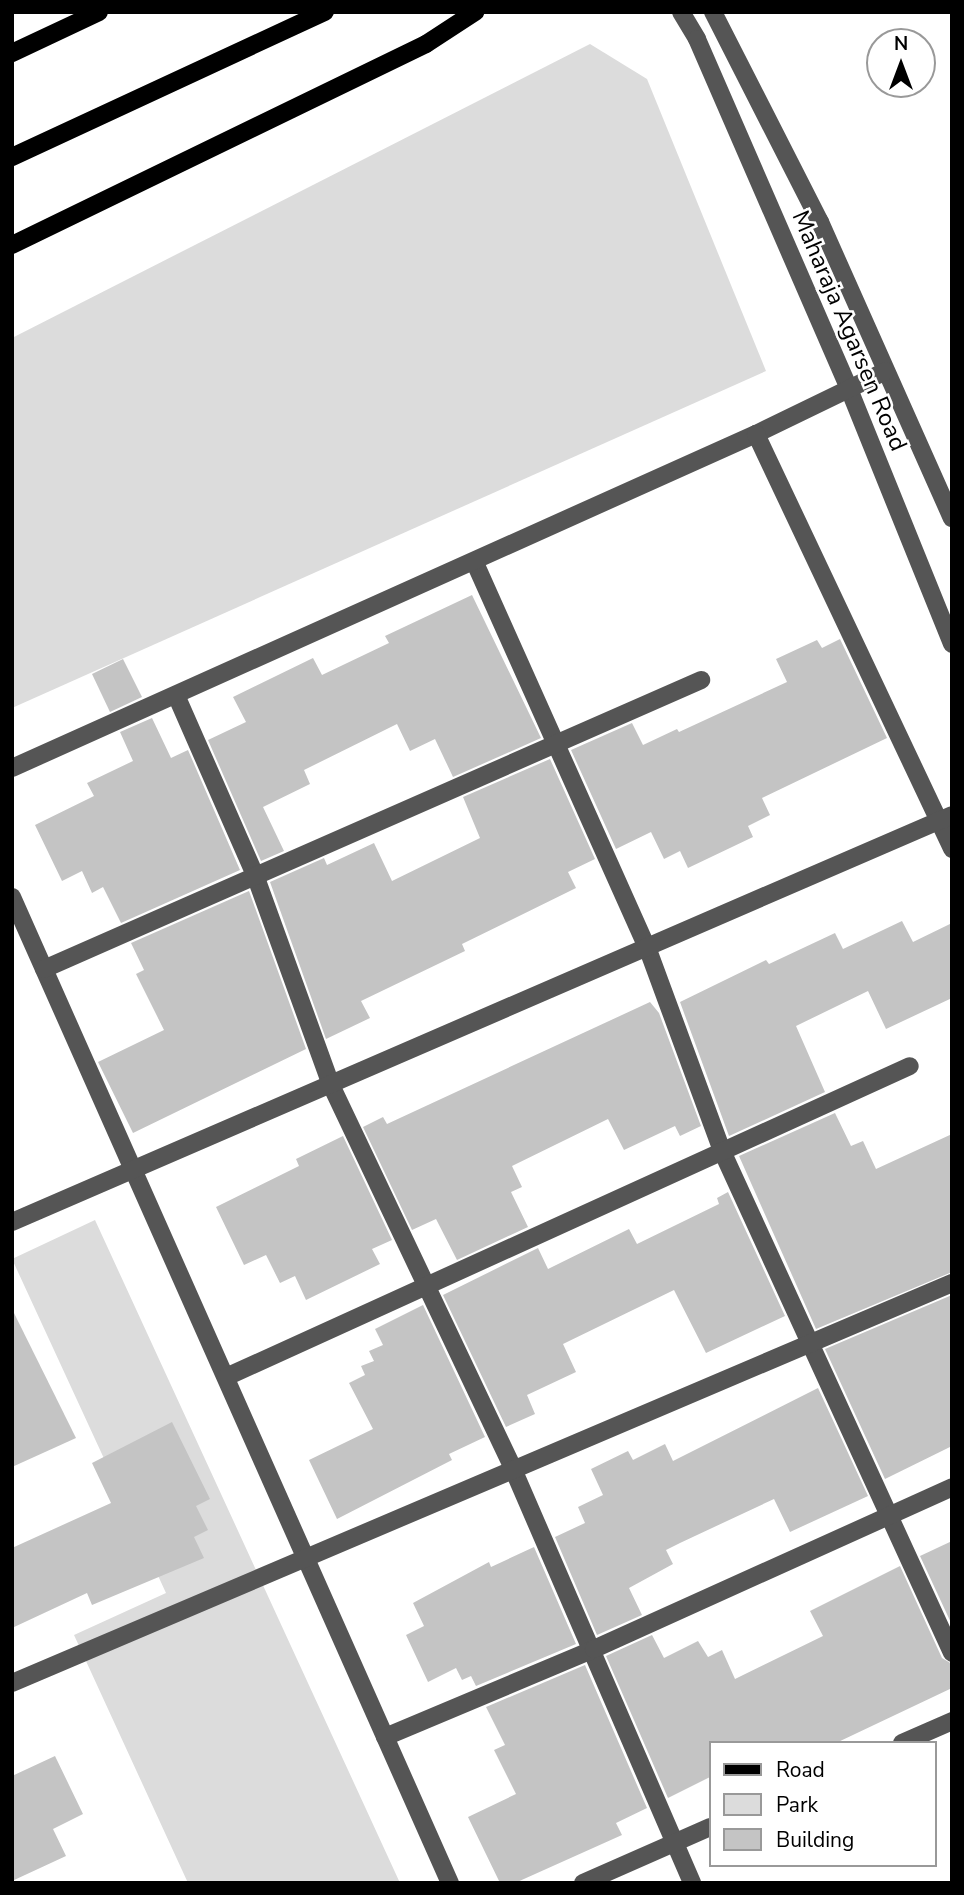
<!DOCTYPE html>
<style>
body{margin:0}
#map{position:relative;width:964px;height:1895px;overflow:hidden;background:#fff;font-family:"Nunito Sans",sans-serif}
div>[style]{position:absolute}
.green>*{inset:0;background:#dcdcdc}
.building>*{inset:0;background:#c4c4c4}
.minor>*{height:18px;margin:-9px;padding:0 9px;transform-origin:9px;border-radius:9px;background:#555}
.major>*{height:18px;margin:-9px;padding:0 9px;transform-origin:9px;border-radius:9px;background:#000}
span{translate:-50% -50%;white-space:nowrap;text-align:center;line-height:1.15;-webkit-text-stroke:5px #fff;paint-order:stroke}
.street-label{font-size:24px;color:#000}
.frame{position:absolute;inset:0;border:14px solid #000;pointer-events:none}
.legend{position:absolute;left:709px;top:1741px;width:228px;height:126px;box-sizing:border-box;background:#fff;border:2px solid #999;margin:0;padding:9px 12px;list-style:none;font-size:21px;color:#000}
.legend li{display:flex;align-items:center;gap:14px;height:35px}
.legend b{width:35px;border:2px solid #999}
.north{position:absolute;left:866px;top:28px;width:70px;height:70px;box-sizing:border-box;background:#fff;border:2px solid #999;border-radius:50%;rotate:0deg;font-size:19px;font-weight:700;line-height:28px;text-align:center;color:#000}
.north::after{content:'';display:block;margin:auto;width:24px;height:32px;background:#000;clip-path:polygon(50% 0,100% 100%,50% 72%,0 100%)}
</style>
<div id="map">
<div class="green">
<i style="clip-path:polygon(590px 44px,647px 79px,766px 371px,12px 708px,12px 338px)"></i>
<i style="clip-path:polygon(95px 1220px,400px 1883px,188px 1883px,74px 1635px,166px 1593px,12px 1259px)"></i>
</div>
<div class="building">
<i style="clip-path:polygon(472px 595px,541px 738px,453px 777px,435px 739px,410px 751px,397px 724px,304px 770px,310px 784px,263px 807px,284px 851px,261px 861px,208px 740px,246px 722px,233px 697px,313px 658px,322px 675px,389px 643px,385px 636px)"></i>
<i style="clip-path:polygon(840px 639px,887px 738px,762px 798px,770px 815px,748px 826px,753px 837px,688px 868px,680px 851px,664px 859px,651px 832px,616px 849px,571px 750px,632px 723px,643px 745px,677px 729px,679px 732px,787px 682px,776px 659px,817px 640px,822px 648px)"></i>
<i style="clip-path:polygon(123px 659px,142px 697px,110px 712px,92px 674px)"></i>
<i style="clip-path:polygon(152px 718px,171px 758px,188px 750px,240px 870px,121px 923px,103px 887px,92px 893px,82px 871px,62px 881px,35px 825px,94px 796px,87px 783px,133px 761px,120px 732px)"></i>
<i style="clip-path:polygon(550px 759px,595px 859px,568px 872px,576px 888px,462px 944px,465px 951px,361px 1001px,370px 1018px,326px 1039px,270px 882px,324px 858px,327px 865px,374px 843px,392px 881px,480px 838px,463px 797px)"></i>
<i style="clip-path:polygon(249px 891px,306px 1049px,133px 1133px,98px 1062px,164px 1030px,136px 974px,144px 970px,131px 943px)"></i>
<i style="clip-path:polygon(902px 921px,913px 942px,952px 923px,952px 998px,886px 1029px,868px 991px,796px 1026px,825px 1092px,729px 1136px,680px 1002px,766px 960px,769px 964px,835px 933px,843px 949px)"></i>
<i style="clip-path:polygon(650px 1002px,659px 1013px,701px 1126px,680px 1136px,675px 1126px,624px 1150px,608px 1119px,512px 1166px,522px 1187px,511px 1192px,528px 1227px,457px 1260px,436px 1219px,412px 1230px,363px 1127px,383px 1117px,387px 1124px)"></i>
<i style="clip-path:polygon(835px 1113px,851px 1146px,863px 1141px,876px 1169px,952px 1134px,952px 1272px,816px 1329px,739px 1156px)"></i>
<i style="clip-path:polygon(343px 1136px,392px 1240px,372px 1249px,380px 1264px,306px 1300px,295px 1276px,280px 1283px,266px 1255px,244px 1265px,216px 1207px,299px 1166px,296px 1159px)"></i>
<i style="clip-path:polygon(728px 1192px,785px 1316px,706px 1353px,674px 1290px,563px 1344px,576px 1372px,527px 1395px,535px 1414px,506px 1427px,443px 1295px,538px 1248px,548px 1269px,629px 1229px,637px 1244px,719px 1204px,717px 1198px)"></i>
<i style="clip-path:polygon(952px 1295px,952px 1446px,885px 1479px,825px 1349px)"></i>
<i style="clip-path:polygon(423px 1305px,485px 1437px,449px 1454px,452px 1460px,337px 1519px,309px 1460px,373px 1429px,349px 1383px,365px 1375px,361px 1366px,374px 1361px,369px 1351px,383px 1345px,375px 1329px)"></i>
<i style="clip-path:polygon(12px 1309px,76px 1438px,12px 1467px)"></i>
<i style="clip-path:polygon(818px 1388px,868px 1496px,790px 1532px,774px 1499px,680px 1543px,666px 1550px,673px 1564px,629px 1588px,642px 1615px,597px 1635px,555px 1537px,585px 1523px,578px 1507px,603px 1495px,591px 1469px,628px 1451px,633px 1460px,665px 1444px,673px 1461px)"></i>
<i style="clip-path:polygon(172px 1422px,210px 1499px,196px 1506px,208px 1530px,194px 1537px,204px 1558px,92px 1605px,87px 1593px,12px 1628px,12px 1548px,111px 1503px,92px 1463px)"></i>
<i style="clip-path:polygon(952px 1541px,952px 1625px,920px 1556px)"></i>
<i style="clip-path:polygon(534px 1547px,576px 1644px,476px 1686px,471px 1676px,462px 1680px,456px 1668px,428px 1682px,406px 1635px,424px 1626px,413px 1603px,489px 1562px,491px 1567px)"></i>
<i style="clip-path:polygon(900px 1566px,942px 1658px,952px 1664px,952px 1688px,836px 1743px,710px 1743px,710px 1777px,668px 1798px,606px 1656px,652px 1635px,664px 1658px,698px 1641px,708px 1657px,722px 1650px,735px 1679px,823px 1636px,810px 1611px)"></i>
<i style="clip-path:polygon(585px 1665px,647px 1808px,616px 1823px,622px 1835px,515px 1883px,500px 1883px,468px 1817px,516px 1794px,494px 1750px,505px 1745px,486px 1707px)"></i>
<i style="clip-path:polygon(55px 1756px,83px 1814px,53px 1829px,66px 1856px,12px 1881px,12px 1776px)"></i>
</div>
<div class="minor">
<i style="left:681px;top:12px;width:31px;rotate:59deg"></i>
<i style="left:697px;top:39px;width:382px;rotate:66.5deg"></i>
<i style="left:849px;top:389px;width:275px;rotate:68deg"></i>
<i style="left:713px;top:12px;width:236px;rotate:63deg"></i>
<i style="left:820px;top:222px;width:324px;rotate:66deg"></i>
<i style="left:756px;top:434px;width:144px;rotate:-25.9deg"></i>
<i style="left:475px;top:563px;width:421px;rotate:65.9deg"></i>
<i style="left:647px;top:947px;width:217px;rotate:69.8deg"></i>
<i style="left:722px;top:1151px;width:552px;rotate:65.38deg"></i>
<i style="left:176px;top:695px;width:197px;rotate:66.3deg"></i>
<i style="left:255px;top:875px;width:223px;rotate:70.1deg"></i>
<i style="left:331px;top:1085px;width:425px;rotate:64.6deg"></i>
<i style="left:513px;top:1469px;width:451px;rotate:66.6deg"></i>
<i style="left:12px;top:768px;width:816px;rotate:-24.18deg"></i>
<i style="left:756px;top:434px;width:459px;rotate:64.7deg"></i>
<i style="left:12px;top:897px;width:1079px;rotate:66.05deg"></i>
<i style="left:44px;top:969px;width:718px;rotate:-23.74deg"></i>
<i style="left:12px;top:1222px;width:1024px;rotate:-23.41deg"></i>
<i style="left:226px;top:1377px;width:751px;rotate:-24.45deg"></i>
<i style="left:12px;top:1683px;width:1022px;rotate:-23.05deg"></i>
<i style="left:385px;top:1737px;width:227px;rotate:-22.8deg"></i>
<i style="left:594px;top:1649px;width:393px;rotate:-24.3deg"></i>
<i style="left:902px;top:1743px;width:55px;rotate:-23.7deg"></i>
<i style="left:583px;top:1883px;width:139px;rotate:-23.8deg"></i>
</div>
<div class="major">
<i style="left:12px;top:53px;width:96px;rotate:-25.2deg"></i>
<i style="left:12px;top:157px;width:345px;rotate:-24.9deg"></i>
<i style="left:12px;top:245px;width:460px;rotate:-25.9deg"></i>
<i style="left:426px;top:44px;width:59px;rotate:-33.1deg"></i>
</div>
<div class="street-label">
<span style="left:849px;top:331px;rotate:67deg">Maharaja Agarsen Road</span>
</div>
<div class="frame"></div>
<ul class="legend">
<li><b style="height:9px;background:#000"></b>Road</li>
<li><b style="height:19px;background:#dcdcdc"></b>Park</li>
<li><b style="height:19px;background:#c4c4c4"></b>Building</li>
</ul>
<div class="north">N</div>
</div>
